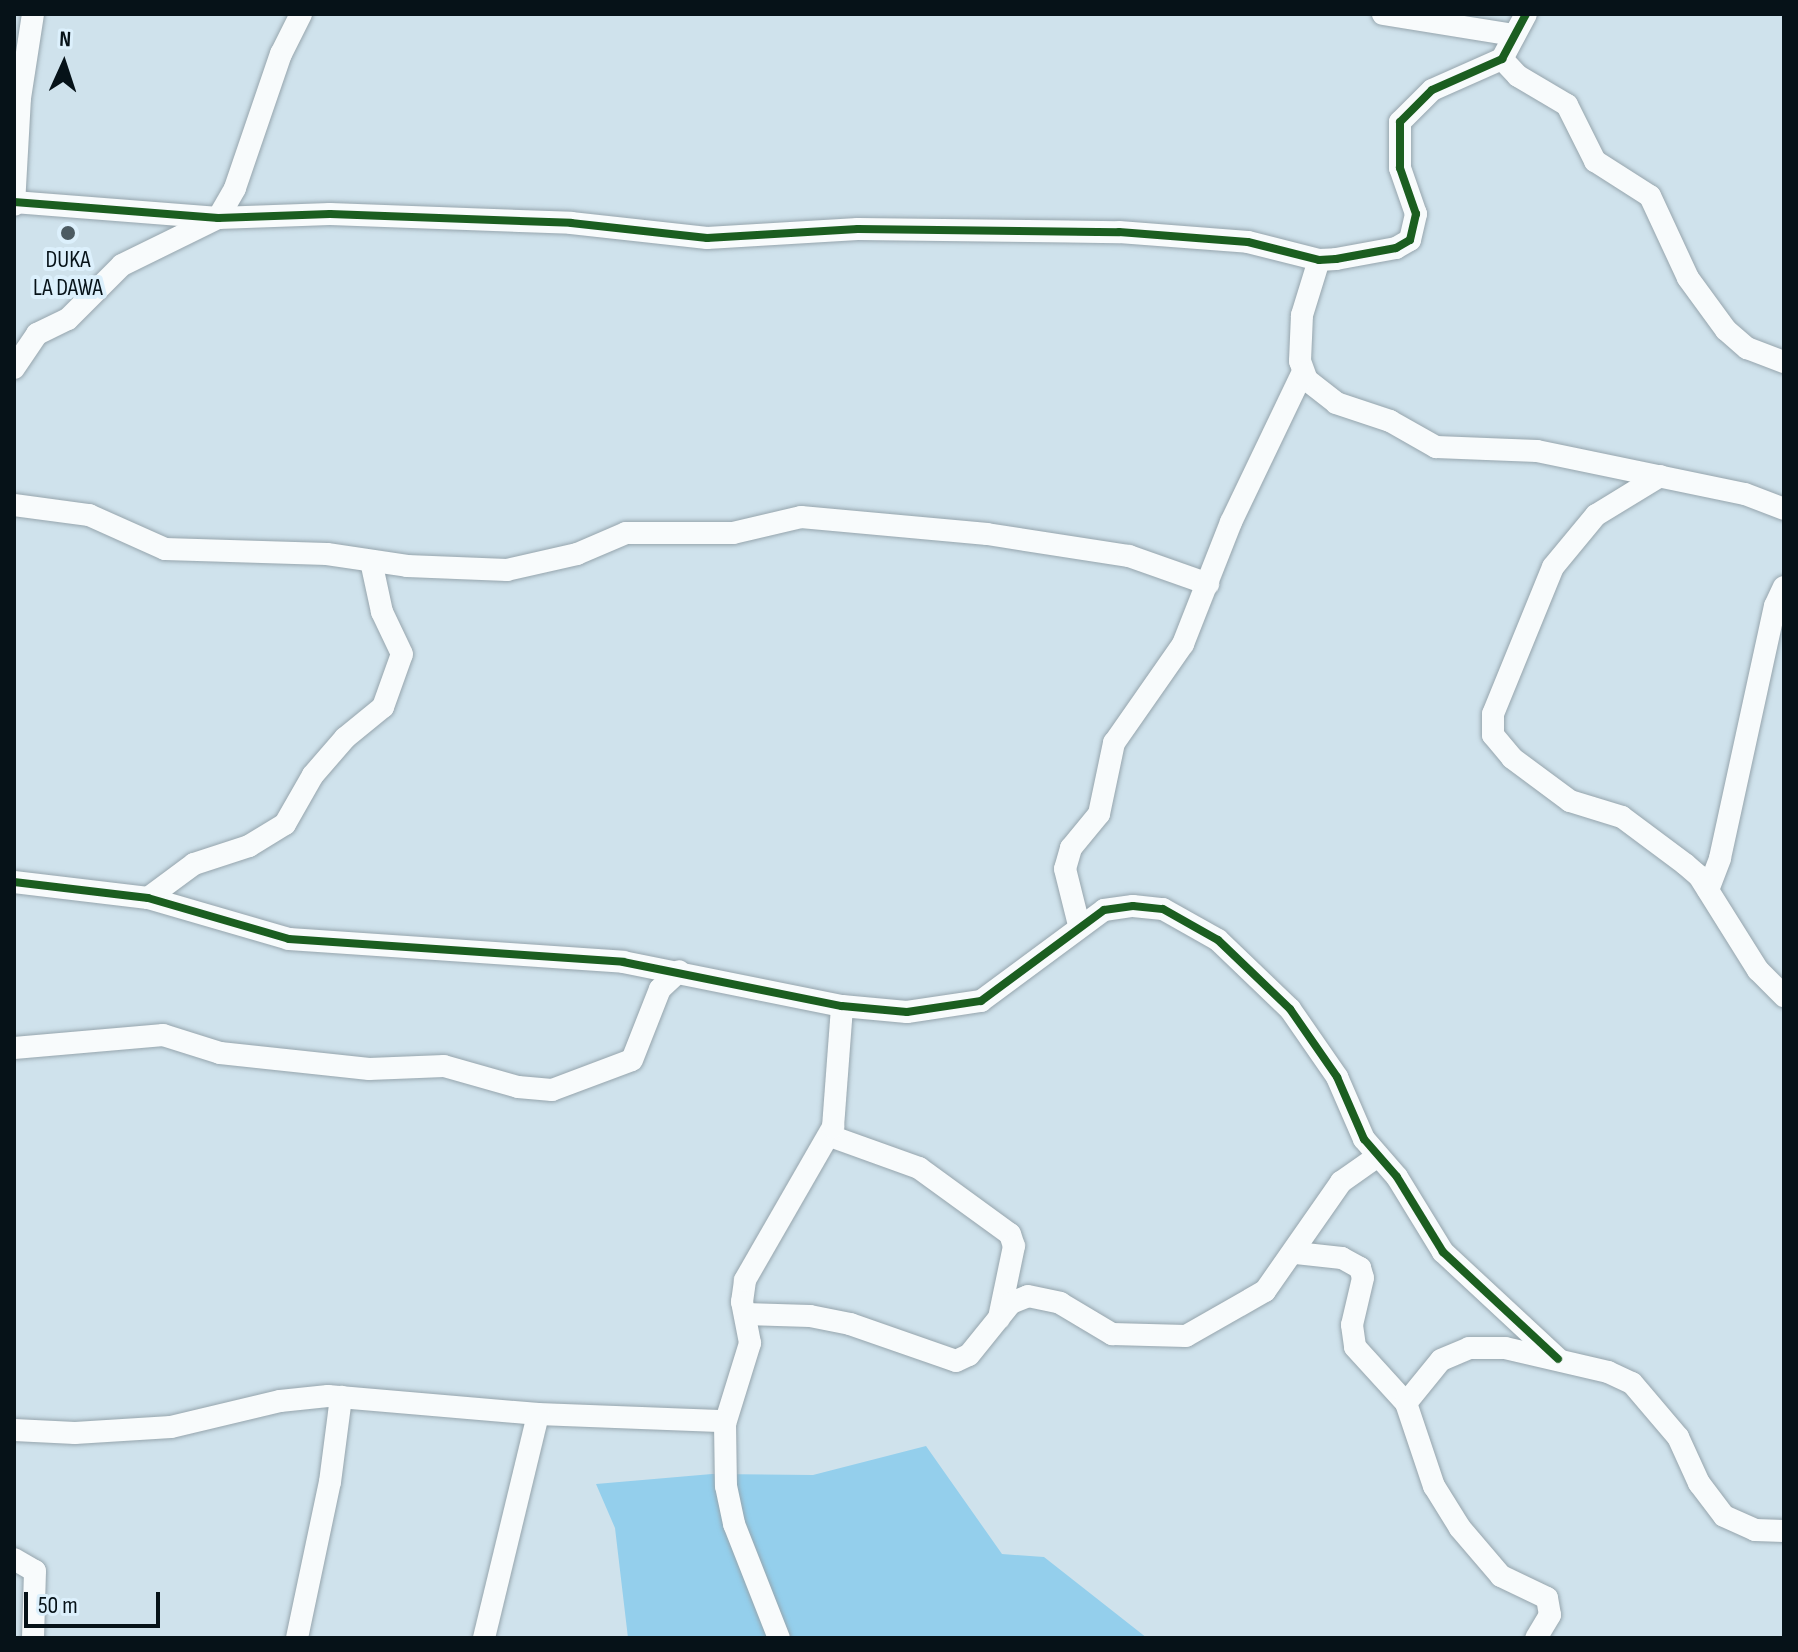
<!DOCTYPE html>
<style>
body{margin:0}
#map{position:relative;width:1798px;height:1652px;overflow:hidden;background:#cfe2ec;font-family:"Sofia Sans Condensed",sans-serif}
div>[style]{position:absolute}
.green>*{inset:0;background:#94cfec}
.roads{filter:drop-shadow(0 0 2px #96a5ad) drop-shadow(0 0 2px #96a5ad)}
.minor>*{height:22px;margin:-11px;padding:0 11px;transform-origin:11px;border-radius:11px;background:#f8fbfc}
.cycleway>*{height:8px;margin:-4px;padding:0 4px;transform-origin:4px;border-radius:4px;background:#1b5e20}
.dots>*{width:22px;height:22px;translate:-50% -50%;box-sizing:border-box;border:4px solid #dcf0fc;border-radius:50%}
span{translate:-50% -50%;white-space:nowrap;text-align:center;line-height:1.15;-webkit-text-stroke:8px #dcf0fc;paint-order:stroke}
.poi-label{font-size:24px;color:#061218}
.frame{position:absolute;inset:0;border:16px solid #061218;pointer-events:none}
.north{position:absolute;left:24px;top:24px;width:80px;height:80px;-webkit-text-stroke:6px #dcf0fc;paint-order:stroke;rotate:3deg;font-size:22px;font-weight:700;line-height:32px;text-align:center;color:#061218}
.north::after{content:'';display:block;margin:auto;width:28px;height:36px;background:#061218;clip-path:polygon(50% 0,100% 100%,50% 72%,0 100%)}
.scale{position:absolute;left:24px;top:1592px;width:136px;height:36px;box-sizing:border-box;border:4px solid #061218;border-top:0;padding-left:10px;font-size:24px;line-height:28px;white-space:nowrap;color:#061218;-webkit-text-stroke:6px #dcf0fc;paint-order:stroke}
</style>
<div id="map">
<div class="green">
<i style="clip-path:polygon(926px 1446px,1002px 1554px,1044px 1557px,1147px 1638px,628px 1638px,615px 1528px,596px 1484px,712px 1474px,813px 1475px)"></i>
</div>
<div class="roads">
<div class="minor">
<i style="left:1383px;top:14px;width:133px;rotate:9.1deg"></i>
<i style="left:1502px;top:59px;width:23px;rotate:47deg"></i>
<i style="left:1518px;top:76px;width:57px;rotate:30.6deg"></i>
<i style="left:1567px;top:105px;width:63px;rotate:63.4deg"></i>
<i style="left:1595px;top:161px;width:65px;rotate:32.5deg"></i>
<i style="left:1650px;top:196px;width:90px;rotate:65.1deg"></i>
<i style="left:1688px;top:278px;width:64px;rotate:53.8deg"></i>
<i style="left:1726px;top:330px;width:28px;rotate:41deg"></i>
<i style="left:1747px;top:348px;width:40px;rotate:21deg"></i>
<i style="left:14px;top:202px;width:205px;rotate:4.5deg"></i>
<i style="left:218px;top:218px;width:112px;rotate:-2deg"></i>
<i style="left:330px;top:214px;width:241px;rotate:2.1deg"></i>
<i style="left:571px;top:223px;width:137px;rotate:6.3deg"></i>
<i style="left:707px;top:238px;width:151px;rotate:-3.4deg"></i>
<i style="left:858px;top:229px;width:261px;rotate:0.7deg"></i>
<i style="left:1119px;top:232px;width:129px;rotate:4.4deg"></i>
<i style="left:1248px;top:242px;width:73px;rotate:14.2deg"></i>
<i style="left:1319px;top:260px;width:17px;rotate:-3deg"></i>
<i style="left:1336px;top:259px;width:61px;rotate:-10.4deg"></i>
<i style="left:1396px;top:248px;width:16px;rotate:-30deg"></i>
<i style="left:1410px;top:240px;width:27px;rotate:-77deg"></i>
<i style="left:1416px;top:214px;width:49px;rotate:-109.2deg"></i>
<i style="left:1400px;top:168px;width:46px;rotate:-90deg"></i>
<i style="left:1400px;top:122px;width:45px;rotate:-45deg"></i>
<i style="left:1432px;top:90px;width:77px;rotate:-23.9deg"></i>
<i style="left:1502px;top:59px;width:51px;rotate:-61.9deg"></i>
<i style="left:14px;top:205px;width:107px;rotate:-86.8deg"></i>
<i style="left:20px;top:98px;width:85px;rotate:-81.2deg"></i>
<i style="left:1319px;top:260px;width:58px;rotate:107.2deg"></i>
<i style="left:1302px;top:315px;width:46px;rotate:92.5deg"></i>
<i style="left:1300px;top:361px;width:20px;rotate:70deg"></i>
<i style="left:1307px;top:380px;width:37px;rotate:38deg"></i>
<i style="left:1336px;top:403px;width:57px;rotate:18.4deg"></i>
<i style="left:1390px;top:421px;width:53px;rotate:29.5deg"></i>
<i style="left:1436px;top:447px;width:101px;rotate:2.3deg"></i>
<i style="left:1537px;top:451px;width:212px;rotate:11.7deg"></i>
<i style="left:1745px;top:494px;width:42px;rotate:21deg"></i>
<i style="left:14px;top:368px;width:41px;rotate:-55.9deg"></i>
<i style="left:37px;top:334px;width:34px;rotate:-26deg"></i>
<i style="left:68px;top:319px;width:76px;rotate:-45deg"></i>
<i style="left:122px;top:265px;width:107px;rotate:-26.1deg"></i>
<i style="left:218px;top:218px;width:34px;rotate:-60deg"></i>
<i style="left:235px;top:188px;width:142px;rotate:-71.1deg"></i>
<i style="left:281px;top:54px;width:45px;rotate:-63.4deg"></i>
<i style="left:1660px;top:476px;width:75px;rotate:148.6deg"></i>
<i style="left:1596px;top:515px;width:67px;rotate:129.6deg"></i>
<i style="left:1553px;top:567px;width:159px;rotate:112.2deg"></i>
<i style="left:1493px;top:714px;width:21px;rotate:90deg"></i>
<i style="left:1493px;top:735px;width:30px;rotate:50deg"></i>
<i style="left:1512px;top:758px;width:72px;rotate:36.6deg"></i>
<i style="left:1570px;top:801px;width:54px;rotate:17.1deg"></i>
<i style="left:1622px;top:817px;width:79px;rotate:36.7deg"></i>
<i style="left:1685px;top:864px;width:18px;rotate:41deg"></i>
<i style="left:1699px;top:876px;width:111px;rotate:57.9deg"></i>
<i style="left:1758px;top:970px;width:37px;rotate:45deg"></i>
<i style="left:14px;top:505px;width:76px;rotate:7.6deg"></i>
<i style="left:89px;top:515px;width:83px;rotate:24.1deg"></i>
<i style="left:165px;top:549px;width:162px;rotate:1.8deg"></i>
<i style="left:327px;top:554px;width:81px;rotate:8.5deg"></i>
<i style="left:407px;top:566px;width:100px;rotate:2.3deg"></i>
<i style="left:507px;top:570px;width:72px;rotate:-12.9deg"></i>
<i style="left:577px;top:554px;width:53px;rotate:-23.2deg"></i>
<i style="left:626px;top:533px;width:107px"></i>
<i style="left:733px;top:533px;width:70px;rotate:-13.2deg"></i>
<i style="left:801px;top:517px;width:187px;rotate:5.2deg"></i>
<i style="left:987px;top:534px;width:144px;rotate:8.8deg"></i>
<i style="left:1129px;top:556px;width:84px;rotate:19.5deg"></i>
<i style="left:14px;top:882px;width:135px;rotate:6.8deg"></i>
<i style="left:148px;top:898px;width:147px;rotate:16.2deg"></i>
<i style="left:289px;top:939px;width:335px;rotate:3.9deg"></i>
<i style="left:623px;top:962px;width:223px;rotate:11.4deg"></i>
<i style="left:842px;top:1006px;width:65px;rotate:5.3deg"></i>
<i style="left:907px;top:1012px;width:75px;rotate:-8.5deg"></i>
<i style="left:981px;top:1001px;width:153px;rotate:-36.5deg"></i>
<i style="left:1104px;top:910px;width:29px;rotate:-8deg"></i>
<i style="left:1133px;top:906px;width:30px;rotate:6deg"></i>
<i style="left:1163px;top:909px;width:63px;rotate:29.4deg"></i>
<i style="left:1218px;top:940px;width:100px;rotate:43.8deg"></i>
<i style="left:1290px;top:1009px;width:83px;rotate:55.3deg"></i>
<i style="left:1337px;top:1077px;width:68px;rotate:66.5deg"></i>
<i style="left:1364px;top:1139px;width:50px;rotate:49deg"></i>
<i style="left:1397px;top:1177px;width:88px;rotate:58.5deg"></i>
<i style="left:1443px;top:1252px;width:157px;rotate:42.9deg"></i>
<i style="left:1708px;top:890px;width:34px;rotate:-69deg"></i>
<i style="left:1720px;top:858px;width:258px;rotate:-77.7deg"></i>
<i style="left:1775px;top:606px;width:21px;rotate:-65deg"></i>
<i style="left:148px;top:898px;width:57px;rotate:-36.5deg"></i>
<i style="left:194px;top:864px;width:58px;rotate:-18.1deg"></i>
<i style="left:249px;top:846px;width:42px;rotate:-31.4deg"></i>
<i style="left:285px;top:824px;width:56px;rotate:-60.3deg"></i>
<i style="left:313px;top:775px;width:49px;rotate:-49.1deg"></i>
<i style="left:345px;top:738px;width:49px;rotate:-39.2deg"></i>
<i style="left:383px;top:707px;width:56px;rotate:-70.3deg"></i>
<i style="left:402px;top:654px;width:47px;rotate:-115.5deg"></i>
<i style="left:382px;top:612px;width:52px;rotate:-102.2deg"></i>
<i style="left:1079px;top:925px;width:58px;rotate:-104deg"></i>
<i style="left:1065px;top:869px;width:22px;rotate:-74deg"></i>
<i style="left:1071px;top:848px;width:44px;rotate:-50.5deg"></i>
<i style="left:1099px;top:814px;width:73px;rotate:-78.1deg"></i>
<i style="left:1114px;top:743px;width:121px;rotate:-55.1deg"></i>
<i style="left:1183px;top:644px;width:131px;rotate:-68.5deg"></i>
<i style="left:1231px;top:522px;width:166px;rotate:-64.4deg"></i>
<i style="left:14px;top:1048px;width:150px;rotate:-5deg"></i>
<i style="left:163px;top:1035px;width:60px;rotate:17.5deg"></i>
<i style="left:220px;top:1053px;width:150px;rotate:6.1deg"></i>
<i style="left:369px;top:1069px;width:75px;rotate:-2.3deg"></i>
<i style="left:444px;top:1066px;width:77px;rotate:15.8deg"></i>
<i style="left:518px;top:1087px;width:34px;rotate:5deg"></i>
<i style="left:552px;top:1090px;width:85px;rotate:-20.6deg"></i>
<i style="left:632px;top:1060px;width:76px;rotate:-68.5deg"></i>
<i style="left:660px;top:989px;width:26px;rotate:-43deg"></i>
<i style="left:830px;top:1136px;width:95px;rotate:19.8deg"></i>
<i style="left:919px;top:1168px;width:112px;rotate:36deg"></i>
<i style="left:1010px;top:1234px;width:13px;rotate:72deg"></i>
<i style="left:1014px;top:1246px;width:74px;rotate:101.8deg"></i>
<i style="left:1296px;top:1253px;width:46px;rotate:6.2deg"></i>
<i style="left:1342px;top:1258px;width:21px;rotate:29deg"></i>
<i style="left:1360px;top:1268px;width:10px;rotate:73deg"></i>
<i style="left:1363px;top:1278px;width:48px;rotate:103.2deg"></i>
<i style="left:1352px;top:1325px;width:22px;rotate:82deg"></i>
<i style="left:1355px;top:1347px;width:76px;rotate:47.7deg"></i>
<i style="left:1406px;top:1403px;width:88px;rotate:71.4deg"></i>
<i style="left:1434px;top:1486px;width:49px;rotate:58.2deg"></i>
<i style="left:1460px;top:1528px;width:63px;rotate:49.5deg"></i>
<i style="left:1501px;top:1576px;width:51px;rotate:25.6deg"></i>
<i style="left:1547px;top:1598px;width:17px;rotate:80deg"></i>
<i style="left:1550px;top:1615px;width:27px;rotate:121deg"></i>
<i style="left:745px;top:1314px;width:65px;rotate:1.8deg"></i>
<i style="left:810px;top:1316px;width:41px;rotate:11.3deg"></i>
<i style="left:850px;top:1324px;width:112px;rotate:19.2deg"></i>
<i style="left:956px;top:1361px;width:14px;rotate:-25deg"></i>
<i style="left:969px;top:1355px;width:67px;rotate:-51.1deg"></i>
<i style="left:1011px;top:1303px;width:18px;rotate:-22deg"></i>
<i style="left:1028px;top:1296px;width:33px;rotate:12deg"></i>
<i style="left:1060px;top:1303px;width:61px;rotate:30.8deg"></i>
<i style="left:1112px;top:1334px;width:74px;rotate:1.5deg"></i>
<i style="left:1186px;top:1336px;width:91px;rotate:-29.7deg"></i>
<i style="left:1265px;top:1291px;width:133px;rotate:-55.1deg"></i>
<i style="left:1341px;top:1182px;width:45px;rotate:-35.1deg"></i>
<i style="left:1406px;top:1403px;width:55px;rotate:-50.9deg"></i>
<i style="left:1441px;top:1360px;width:30px;rotate:-23deg"></i>
<i style="left:1469px;top:1348px;width:36px"></i>
<i style="left:1505px;top:1348px;width:106px;rotate:13.1deg"></i>
<i style="left:1608px;top:1372px;width:26px;rotate:25deg"></i>
<i style="left:1632px;top:1383px;width:71px;rotate:49.6deg"></i>
<i style="left:1678px;top:1437px;width:51px;rotate:65.5deg"></i>
<i style="left:1699px;top:1483px;width:41px;rotate:52.9deg"></i>
<i style="left:1724px;top:1516px;width:34px;rotate:24deg"></i>
<i style="left:1755px;top:1530px;width:29px;rotate:2deg"></i>
<i style="left:725px;top:1424px;width:85px;rotate:-72.8deg"></i>
<i style="left:750px;top:1343px;width:42px;rotate:-101deg"></i>
<i style="left:742px;top:1302px;width:22px;rotate:-82deg"></i>
<i style="left:745px;top:1280px;width:177px;rotate:-60.1deg"></i>
<i style="left:833px;top:1127px;width:121px;rotate:-85.7deg"></i>
<i style="left:14px;top:1430px;width:61px;rotate:2.8deg"></i>
<i style="left:75px;top:1433px;width:96px;rotate:-3.6deg"></i>
<i style="left:171px;top:1427px;width:112px;rotate:-13.4deg"></i>
<i style="left:280px;top:1401px;width:48px;rotate:-5.9deg"></i>
<i style="left:328px;top:1396px;width:211px;rotate:4.9deg"></i>
<i style="left:538px;top:1414px;width:181px;rotate:2.2deg"></i>
<i style="left:719px;top:1421px;width:7px;rotate:27deg"></i>
<i style="left:725px;top:1424px;width:62px;rotate:89.1deg"></i>
<i style="left:726px;top:1486px;width:39px;rotate:78deg"></i>
<i style="left:734px;top:1524px;width:123px;rotate:68.5deg"></i>
<i style="left:14px;top:1559px;width:24px;rotate:30deg"></i>
<i style="left:35px;top:1571px;width:67px;rotate:91.7deg"></i>
<i style="left:297px;top:1638px;width:159px;rotate:-78.1deg"></i>
<i style="left:330px;top:1482px;width:86px;rotate:-82.6deg"></i>
<i style="left:484px;top:1638px;width:230px;rotate:-76.4deg"></i>
</div>
</div>
<div class="cycleway">
<i style="left:14px;top:202px;width:205px;rotate:4.5deg"></i>
<i style="left:218px;top:218px;width:112px;rotate:-2deg"></i>
<i style="left:330px;top:214px;width:241px;rotate:2.1deg"></i>
<i style="left:571px;top:223px;width:137px;rotate:6.3deg"></i>
<i style="left:707px;top:238px;width:151px;rotate:-3.4deg"></i>
<i style="left:858px;top:229px;width:261px;rotate:0.7deg"></i>
<i style="left:1119px;top:232px;width:129px;rotate:4.4deg"></i>
<i style="left:1248px;top:242px;width:73px;rotate:14.2deg"></i>
<i style="left:1319px;top:260px;width:17px;rotate:-3deg"></i>
<i style="left:1336px;top:259px;width:61px;rotate:-10.4deg"></i>
<i style="left:1396px;top:248px;width:16px;rotate:-30deg"></i>
<i style="left:1410px;top:240px;width:27px;rotate:-77deg"></i>
<i style="left:1416px;top:214px;width:49px;rotate:-109.2deg"></i>
<i style="left:1400px;top:168px;width:46px;rotate:-90deg"></i>
<i style="left:1400px;top:122px;width:45px;rotate:-45deg"></i>
<i style="left:1432px;top:90px;width:77px;rotate:-23.9deg"></i>
<i style="left:1502px;top:59px;width:51px;rotate:-61.9deg"></i>
<i style="left:14px;top:882px;width:135px;rotate:6.8deg"></i>
<i style="left:148px;top:898px;width:147px;rotate:16.2deg"></i>
<i style="left:289px;top:939px;width:335px;rotate:3.9deg"></i>
<i style="left:623px;top:962px;width:223px;rotate:11.4deg"></i>
<i style="left:842px;top:1006px;width:65px;rotate:5.3deg"></i>
<i style="left:907px;top:1012px;width:75px;rotate:-8.5deg"></i>
<i style="left:981px;top:1001px;width:153px;rotate:-36.5deg"></i>
<i style="left:1104px;top:910px;width:29px;rotate:-8deg"></i>
<i style="left:1133px;top:906px;width:30px;rotate:6deg"></i>
<i style="left:1163px;top:909px;width:63px;rotate:29.4deg"></i>
<i style="left:1218px;top:940px;width:100px;rotate:43.8deg"></i>
<i style="left:1290px;top:1009px;width:83px;rotate:55.3deg"></i>
<i style="left:1337px;top:1077px;width:68px;rotate:66.5deg"></i>
<i style="left:1364px;top:1139px;width:50px;rotate:49deg"></i>
<i style="left:1397px;top:1177px;width:88px;rotate:58.5deg"></i>
<i style="left:1443px;top:1252px;width:157px;rotate:42.9deg"></i>
</div>
<div class="dots">
<i style="left:68px;top:233px;background:#4c5b62"></i>
</div>
<div class="poi-label">
<span style="left:68px;top:274px">DUKA<br>LA DAWA</span>
</div>
<div class="frame"></div>
<div class="north">N</div>
<div class="scale">50 m</div>
</div>
